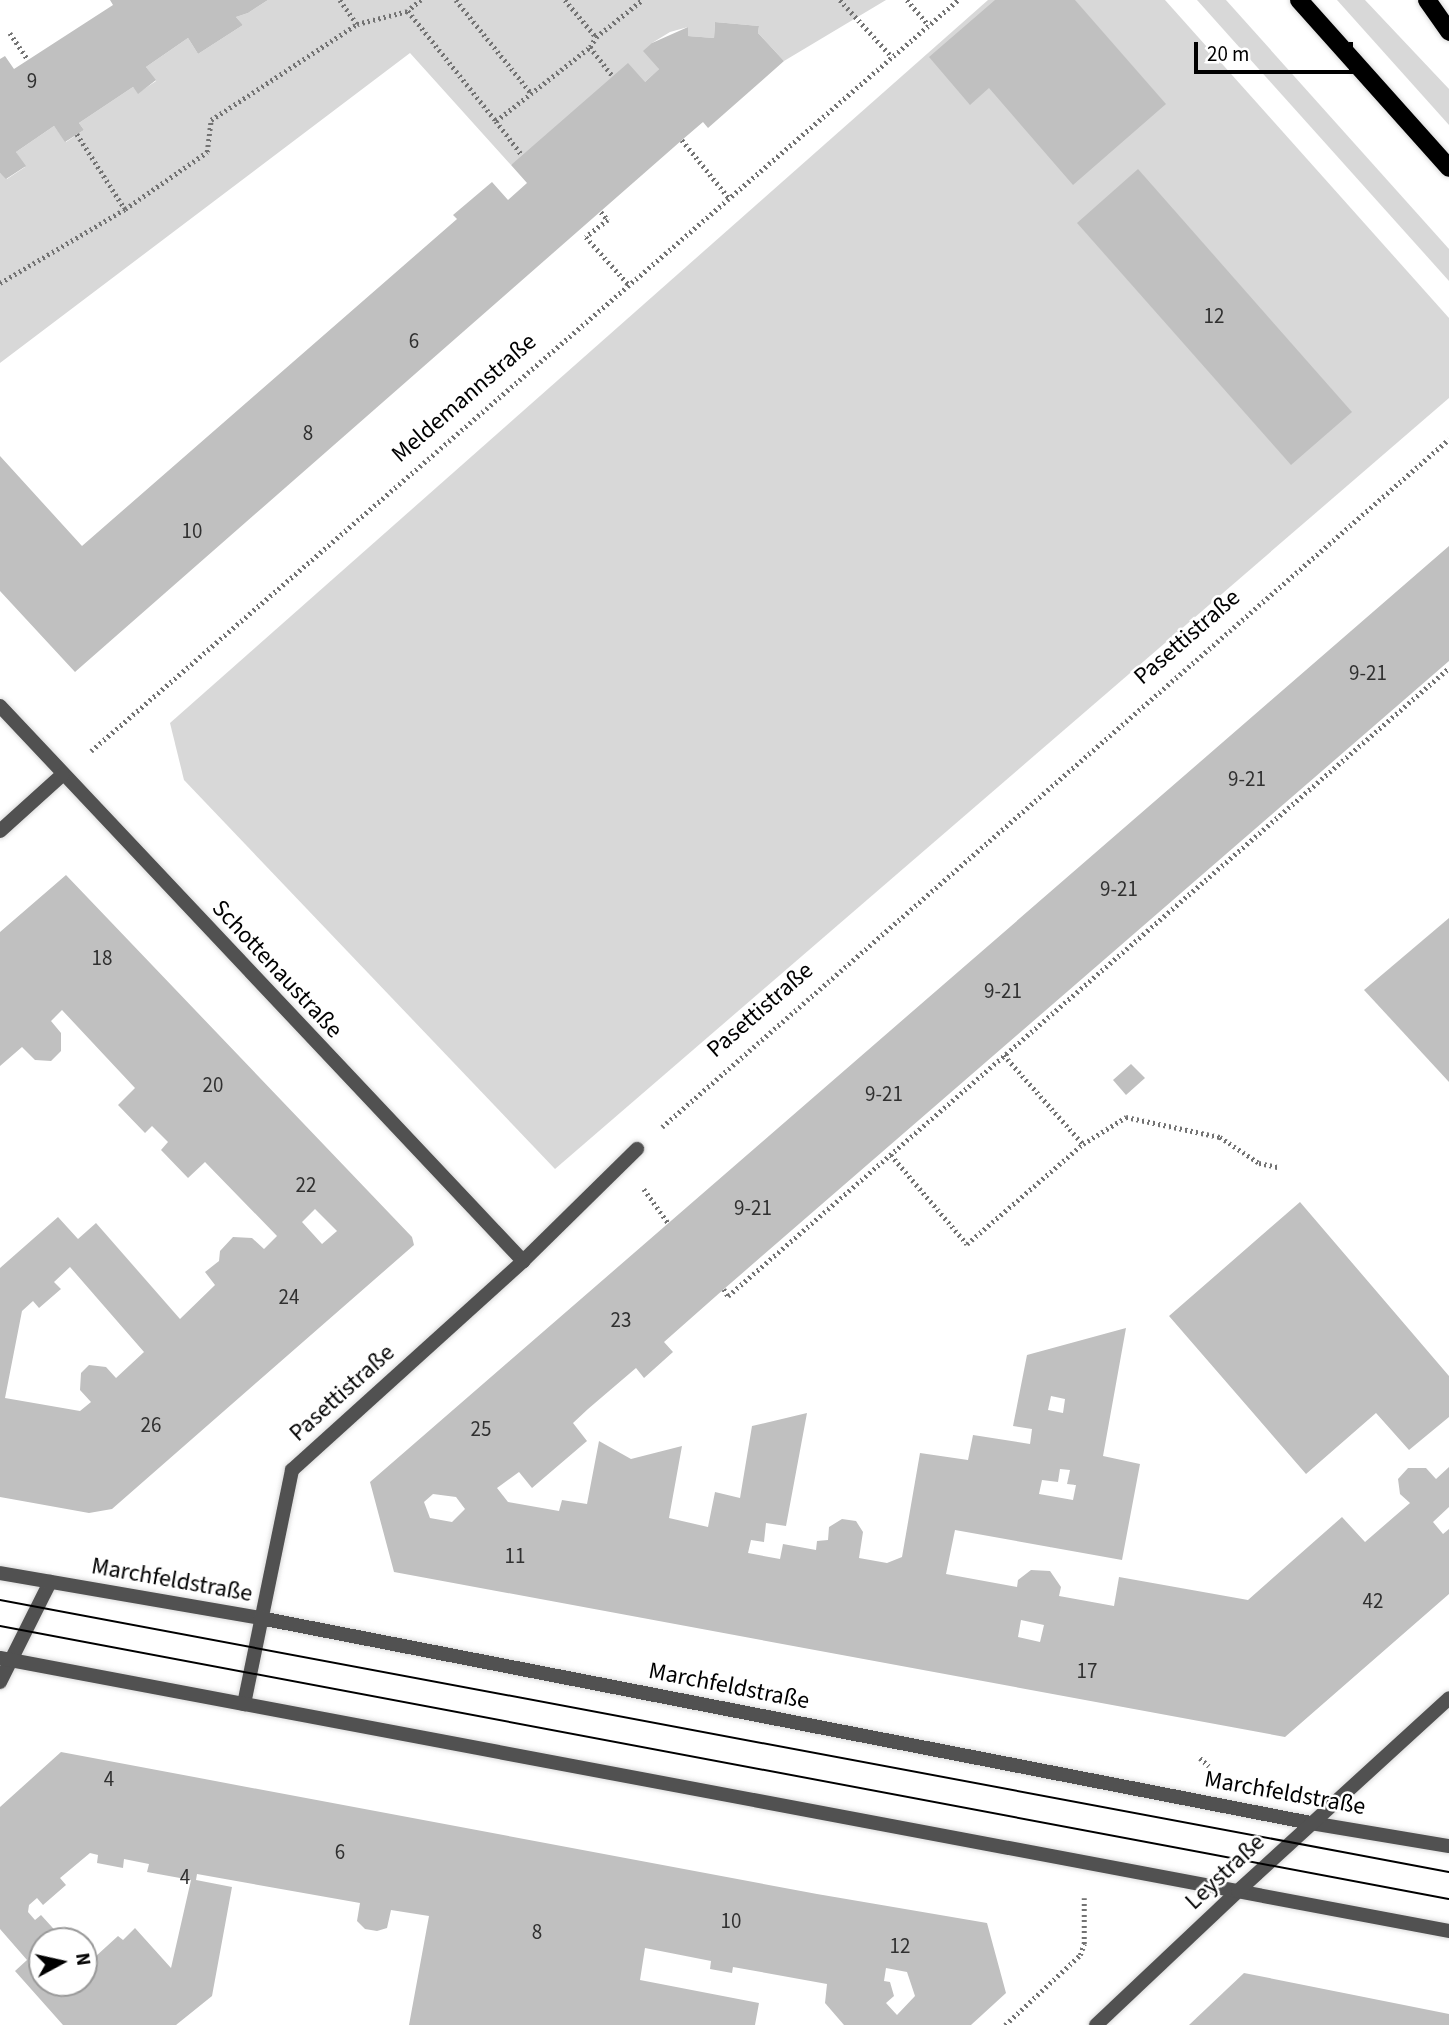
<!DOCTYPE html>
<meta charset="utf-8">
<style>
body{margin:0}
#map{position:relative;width:1449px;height:2025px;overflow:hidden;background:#fff;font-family:"Source Sans 3",sans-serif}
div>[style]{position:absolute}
.green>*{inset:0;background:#d8d8d8}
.building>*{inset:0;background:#c0c0c0}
.path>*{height:4.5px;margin-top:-2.25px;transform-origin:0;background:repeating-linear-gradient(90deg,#737373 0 2px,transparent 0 5.5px)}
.roads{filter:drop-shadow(0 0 2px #dbdbdb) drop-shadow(0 0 2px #dbdbdb)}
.minor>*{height:14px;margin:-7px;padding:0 7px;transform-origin:7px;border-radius:7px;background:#515151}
.tertiary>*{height:14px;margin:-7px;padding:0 7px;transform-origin:7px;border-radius:7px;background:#515151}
.primary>*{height:18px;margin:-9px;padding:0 9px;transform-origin:9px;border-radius:9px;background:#000}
.tram>*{height:2px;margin:-1px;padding:0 1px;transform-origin:1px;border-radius:1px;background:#000}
span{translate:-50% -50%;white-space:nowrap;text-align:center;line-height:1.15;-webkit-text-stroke:5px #fff;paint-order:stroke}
.number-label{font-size:21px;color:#303030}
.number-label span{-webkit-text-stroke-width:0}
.street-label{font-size:24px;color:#000}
.north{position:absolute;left:28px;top:1927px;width:70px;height:70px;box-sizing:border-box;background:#fff;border:2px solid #999;border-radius:50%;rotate:82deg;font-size:19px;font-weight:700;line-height:28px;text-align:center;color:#000}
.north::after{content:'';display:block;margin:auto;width:24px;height:32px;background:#000;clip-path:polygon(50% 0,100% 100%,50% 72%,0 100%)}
.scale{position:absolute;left:1194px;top:42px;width:159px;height:32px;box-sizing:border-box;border:4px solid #000;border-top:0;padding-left:9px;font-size:21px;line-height:24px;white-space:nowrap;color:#000;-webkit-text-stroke:5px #fff;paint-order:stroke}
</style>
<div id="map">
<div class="green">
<i style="clip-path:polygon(268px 0,886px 0,784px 61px,758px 33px,759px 26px,715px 22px,714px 38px,688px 36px,688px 27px,670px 32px,652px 43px,659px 69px,645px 82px,511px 165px,410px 53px,0 363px,0 173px,7px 179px,25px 167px,16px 152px,54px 126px,66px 142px,84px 130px,79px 123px,133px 87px,138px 93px,156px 81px,146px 67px,188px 38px,198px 54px,243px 25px,236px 17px,248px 13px)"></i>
<i style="clip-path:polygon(988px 0,1165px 0,1449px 318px,1449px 398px,555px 1169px,184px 780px,170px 723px)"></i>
<i style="clip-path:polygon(1197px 0,1226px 0,1449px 249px,1449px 281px)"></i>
<i style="clip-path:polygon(1337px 0,1365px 0,1449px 89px,1449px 125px)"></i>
</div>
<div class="building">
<i style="clip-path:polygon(110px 0,268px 0,248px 13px,236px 17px,243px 25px,198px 54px,188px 38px,146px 67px,156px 80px,138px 94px,133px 87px,79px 123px,84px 130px,65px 142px,54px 126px,16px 152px,26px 166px,6px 179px,0 173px,0 59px,5px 56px,14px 69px,113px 5px)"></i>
<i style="clip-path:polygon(995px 0,1075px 0,1166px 104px,1073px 185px,989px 88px,970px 105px,929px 57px)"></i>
<i style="clip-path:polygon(715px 22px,759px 26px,758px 33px,784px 61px,708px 128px,703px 122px,682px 140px,75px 672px,0 591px,0 456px,82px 546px,457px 219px,453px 215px,492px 182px,508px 200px,527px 183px,511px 165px,628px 63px,645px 82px,659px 69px,643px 51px,652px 43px,688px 27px,688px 36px,714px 38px)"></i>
<i style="clip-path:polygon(1138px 169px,1352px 412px,1291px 465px,1077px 223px)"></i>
<i style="clip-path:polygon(evenodd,1449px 546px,1449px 661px,724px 1289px,664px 1342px,673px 1352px,644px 1378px,636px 1368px,588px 1409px,573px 1423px,587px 1441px,532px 1488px,519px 1472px,497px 1488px,508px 1502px,559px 1511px,562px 1500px,587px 1504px,599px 1441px,631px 1459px,682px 1446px,669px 1518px,708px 1527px,715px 1492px,740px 1498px,752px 1426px,807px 1413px,786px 1526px,766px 1523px,764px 1542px,751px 1540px,748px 1553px,780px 1559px,783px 1544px,816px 1550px,817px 1541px,828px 1540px,829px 1527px,842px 1519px,856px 1521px,863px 1532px,859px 1558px,887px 1563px,902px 1557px,920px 1453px,968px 1460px,973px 1435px,1030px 1444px,1032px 1429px,1013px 1426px,1027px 1355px,1126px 1328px,1103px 1456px,1140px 1464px,1122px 1560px,955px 1530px,946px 1574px,1017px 1587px,1018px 1580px,1031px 1570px,1050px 1571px,1061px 1587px,1059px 1596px,1114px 1606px,1119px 1577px,1248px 1600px,1342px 1517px,1365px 1542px,1410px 1503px,1400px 1494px,1398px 1479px,1408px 1468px,1426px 1468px,1436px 1479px,1449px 1467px,1449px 1507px,1433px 1522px,1443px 1534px,1449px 1529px,1449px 1594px,1285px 1737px,394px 1572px,370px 1482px,1449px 546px,1051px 1396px,1065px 1399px,1063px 1413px,1048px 1410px,1051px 1396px,1449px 546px,1060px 1469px,1070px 1470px,1067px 1484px,1076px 1485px,1073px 1500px,1039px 1494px,1042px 1480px,1058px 1482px,1060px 1469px,1449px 546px,433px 1494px,456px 1497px,465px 1509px,452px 1522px,430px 1518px,424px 1502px,433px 1494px,1449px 546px,1021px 1620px,1044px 1625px,1040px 1642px,1018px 1637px,1021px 1620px)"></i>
<i style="clip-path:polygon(evenodd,66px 875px,412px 1237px,414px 1245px,112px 1509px,89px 1513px,0 1497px,0 1268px,58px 1217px,78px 1239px,96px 1223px,180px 1319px,215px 1285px,205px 1272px,219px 1261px,220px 1251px,233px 1237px,252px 1238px,264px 1249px,277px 1236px,205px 1162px,188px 1178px,161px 1150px,168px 1142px,152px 1126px,145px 1133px,118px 1105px,135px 1088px,62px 1010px,51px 1021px,61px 1033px,61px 1051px,51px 1061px,35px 1060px,22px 1047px,0 1066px,0 932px,66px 875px,315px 1209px,337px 1231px,322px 1244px,302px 1222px,315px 1209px,66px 875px,70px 1267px,144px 1352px,116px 1378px,106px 1367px,89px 1365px,81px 1373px,80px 1390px,91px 1402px,80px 1411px,5px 1398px,22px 1311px,33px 1301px,39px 1308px,61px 1289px,54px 1282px,70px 1267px)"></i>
<i style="clip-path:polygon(1449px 918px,1449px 1082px,1364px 990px)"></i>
<i style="clip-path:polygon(1131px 1064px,1145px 1078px,1126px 1095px,1113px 1080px)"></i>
<i style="clip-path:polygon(1300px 1202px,1449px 1376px,1449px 1417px,1409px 1450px,1376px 1413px,1306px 1474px,1169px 1316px)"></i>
<i style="clip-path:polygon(evenodd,61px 1752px,817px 1894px,987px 1923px,1006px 1993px,971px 2025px,844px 2025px,825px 2003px,827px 1984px,733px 1967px,732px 1973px,710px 1969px,711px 1961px,645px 1948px,640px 1980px,759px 2003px,755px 2025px,409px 2025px,429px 1916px,391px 1910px,387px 1928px,377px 1931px,365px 1929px,357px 1921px,360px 1903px,197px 1874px,196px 1880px,232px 1887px,212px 1996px,176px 2025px,63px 2025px,15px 1971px,27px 1960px,0 1929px,0 1807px,61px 1752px,90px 1853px,98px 1855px,97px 1863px,123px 1868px,124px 1859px,149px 1864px,147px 1872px,191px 1880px,171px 1968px,135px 1928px,123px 1940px,118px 1936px,84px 1967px,84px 1983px,42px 1983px,42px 1941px,58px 1941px,62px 1938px,41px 1915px,35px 1920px,28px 1912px,29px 1905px,37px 1898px,43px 1905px,66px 1885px,60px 1878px,90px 1853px,61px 1752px,886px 1968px,907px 1972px,915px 1996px,897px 2015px,886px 2003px,894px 1996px,890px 1982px,884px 1981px,886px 1968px)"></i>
<i style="clip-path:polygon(1244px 1973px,1449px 2014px,1449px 2025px,1189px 2025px)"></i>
</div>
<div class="path">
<i style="left:340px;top:0;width:29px;rotate:55deg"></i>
<i style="left:421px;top:0;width:17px;rotate:140deg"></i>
<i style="left:408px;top:11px;width:141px;rotate:51.3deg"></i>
<i style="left:496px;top:121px;width:120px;rotate:-38.2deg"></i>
<i style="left:590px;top:47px;width:12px;rotate:-59deg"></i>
<i style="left:456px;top:0;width:119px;rotate:51.1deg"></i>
<i style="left:565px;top:0;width:48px;rotate:50deg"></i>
<i style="left:596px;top:37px;width:59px;rotate:-38.8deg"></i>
<i style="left:840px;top:0;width:77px;rotate:47.6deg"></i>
<i style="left:907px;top:0;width:33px;rotate:49deg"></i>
<i style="left:10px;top:33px;width:32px;rotate:56deg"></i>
<i style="left:590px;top:47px;width:37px;rotate:52deg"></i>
<i style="left:496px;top:121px;width:43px;rotate:52.6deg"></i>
<i style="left:77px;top:134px;width:89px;rotate:57.4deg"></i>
<i style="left:125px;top:209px;width:100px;rotate:-34.8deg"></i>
<i style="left:207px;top:152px;width:32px;rotate:-83deg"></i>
<i style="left:211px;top:120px;width:175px;rotate:-33.3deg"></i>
<i style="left:357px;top:24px;width:53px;rotate:-14.3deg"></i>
<i style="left:682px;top:140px;width:75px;rotate:51deg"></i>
<i style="left:601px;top:212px;width:11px;rotate:49deg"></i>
<i style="left:608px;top:220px;width:28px;rotate:142deg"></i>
<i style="left:586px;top:237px;width:64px;rotate:48.1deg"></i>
<i style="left:0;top:283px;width:145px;rotate:-30.6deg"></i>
<i style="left:91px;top:751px;width:1147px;rotate:-40.9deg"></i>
<i style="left:1004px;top:1055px;width:119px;rotate:48.4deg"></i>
<i style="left:1083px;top:1144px;width:51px;rotate:-32.1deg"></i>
<i style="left:1126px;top:1117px;width:96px;rotate:12deg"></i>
<i style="left:1220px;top:1137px;width:47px;rotate:33.7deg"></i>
<i style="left:1259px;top:1163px;width:19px;rotate:12deg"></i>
<i style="left:662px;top:1127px;width:1045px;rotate:-41.16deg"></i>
<i style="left:891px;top:1155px;width:117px;rotate:49.5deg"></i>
<i style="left:967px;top:1244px;width:153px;rotate:-40.8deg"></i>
<i style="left:644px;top:1189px;width:43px;rotate:54.5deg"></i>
<i style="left:724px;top:1289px;width:8px;rotate:60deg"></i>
<i style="left:728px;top:1296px;width:956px;rotate:-41.06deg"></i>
<i style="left:1200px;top:1758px;width:12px;rotate:42deg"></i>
<i style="left:1005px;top:2025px;width:103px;rotate:-43deg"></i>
<i style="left:1080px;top:1955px;width:12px;rotate:-70deg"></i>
<i style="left:1084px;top:1944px;width:46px;rotate:-90deg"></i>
</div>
<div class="roads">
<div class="minor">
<i style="left:0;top:706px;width:763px;rotate:46.7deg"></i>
<i style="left:0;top:831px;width:84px;rotate:-42.1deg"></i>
<i style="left:0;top:1682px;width:112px;rotate:-63.4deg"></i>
<i style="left:244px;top:1704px;width:239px;rotate:-78.4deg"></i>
<i style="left:292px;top:1470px;width:312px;rotate:-42.1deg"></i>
<i style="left:523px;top:1261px;width:160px;rotate:-44.5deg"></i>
<i style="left:1096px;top:2025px;width:195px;rotate:-43.3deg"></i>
</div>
<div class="tertiary">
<i style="left:0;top:1573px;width:264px;rotate:9.8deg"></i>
<i style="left:260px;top:1618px;width:1071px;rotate:11.04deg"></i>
<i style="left:1311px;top:1823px;width:140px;rotate:9.5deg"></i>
<i style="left:0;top:1658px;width:1474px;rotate:10.67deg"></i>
<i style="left:1238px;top:1891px;width:286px;rotate:-42.4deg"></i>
</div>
<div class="primary">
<i style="left:1299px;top:0;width:225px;rotate:48.2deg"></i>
<i style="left:1427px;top:0;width:39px;rotate:55deg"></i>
</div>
</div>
<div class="tram">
<i style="left:0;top:1600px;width:1474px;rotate:10.63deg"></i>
<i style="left:0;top:1626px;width:1474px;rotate:10.67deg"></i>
</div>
<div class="number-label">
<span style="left:32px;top:81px">9</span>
<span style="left:1214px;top:316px">12</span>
<span style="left:414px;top:341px">6</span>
<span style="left:308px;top:433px">8</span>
<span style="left:192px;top:531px">10</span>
<span style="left:1368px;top:673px">9-21</span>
<span style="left:1247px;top:779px">9-21</span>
<span style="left:1119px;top:889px">9-21</span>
<span style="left:102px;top:958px">18</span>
<span style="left:1003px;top:991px">9-21</span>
<span style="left:213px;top:1085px">20</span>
<span style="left:884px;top:1094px">9-21</span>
<span style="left:306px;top:1185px">22</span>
<span style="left:753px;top:1208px">9-21</span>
<span style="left:289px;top:1297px">24</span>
<span style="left:621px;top:1320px">23</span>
<span style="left:151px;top:1425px">26</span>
<span style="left:481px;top:1429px">25</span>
<span style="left:515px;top:1556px">11</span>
<span style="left:1373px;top:1601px">42</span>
<span style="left:1087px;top:1671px">17</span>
<span style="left:109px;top:1779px">4</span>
<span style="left:340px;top:1852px">6</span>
<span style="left:185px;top:1877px">4</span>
<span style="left:731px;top:1921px">10</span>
<span style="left:537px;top:1932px">8</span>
<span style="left:900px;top:1946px">12</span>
</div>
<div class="street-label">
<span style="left:464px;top:398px;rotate:-41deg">Meldemannstraße</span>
<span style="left:1187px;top:637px;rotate:-41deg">Pasettistraße</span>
<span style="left:277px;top:969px;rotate:47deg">Schottenaustraße</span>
<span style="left:760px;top:1010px;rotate:-41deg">Pasettistraße</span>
<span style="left:342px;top:1393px;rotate:-42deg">Pasettistraße</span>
<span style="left:172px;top:1580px;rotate:10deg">Marchfeldstraße</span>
<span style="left:729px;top:1686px;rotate:11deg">Marchfeldstraße</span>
<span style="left:1285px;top:1793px;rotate:10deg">Marchfeldstraße</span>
<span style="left:1225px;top:1872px;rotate:-43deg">Leystraße</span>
</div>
<div class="north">N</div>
<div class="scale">20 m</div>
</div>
